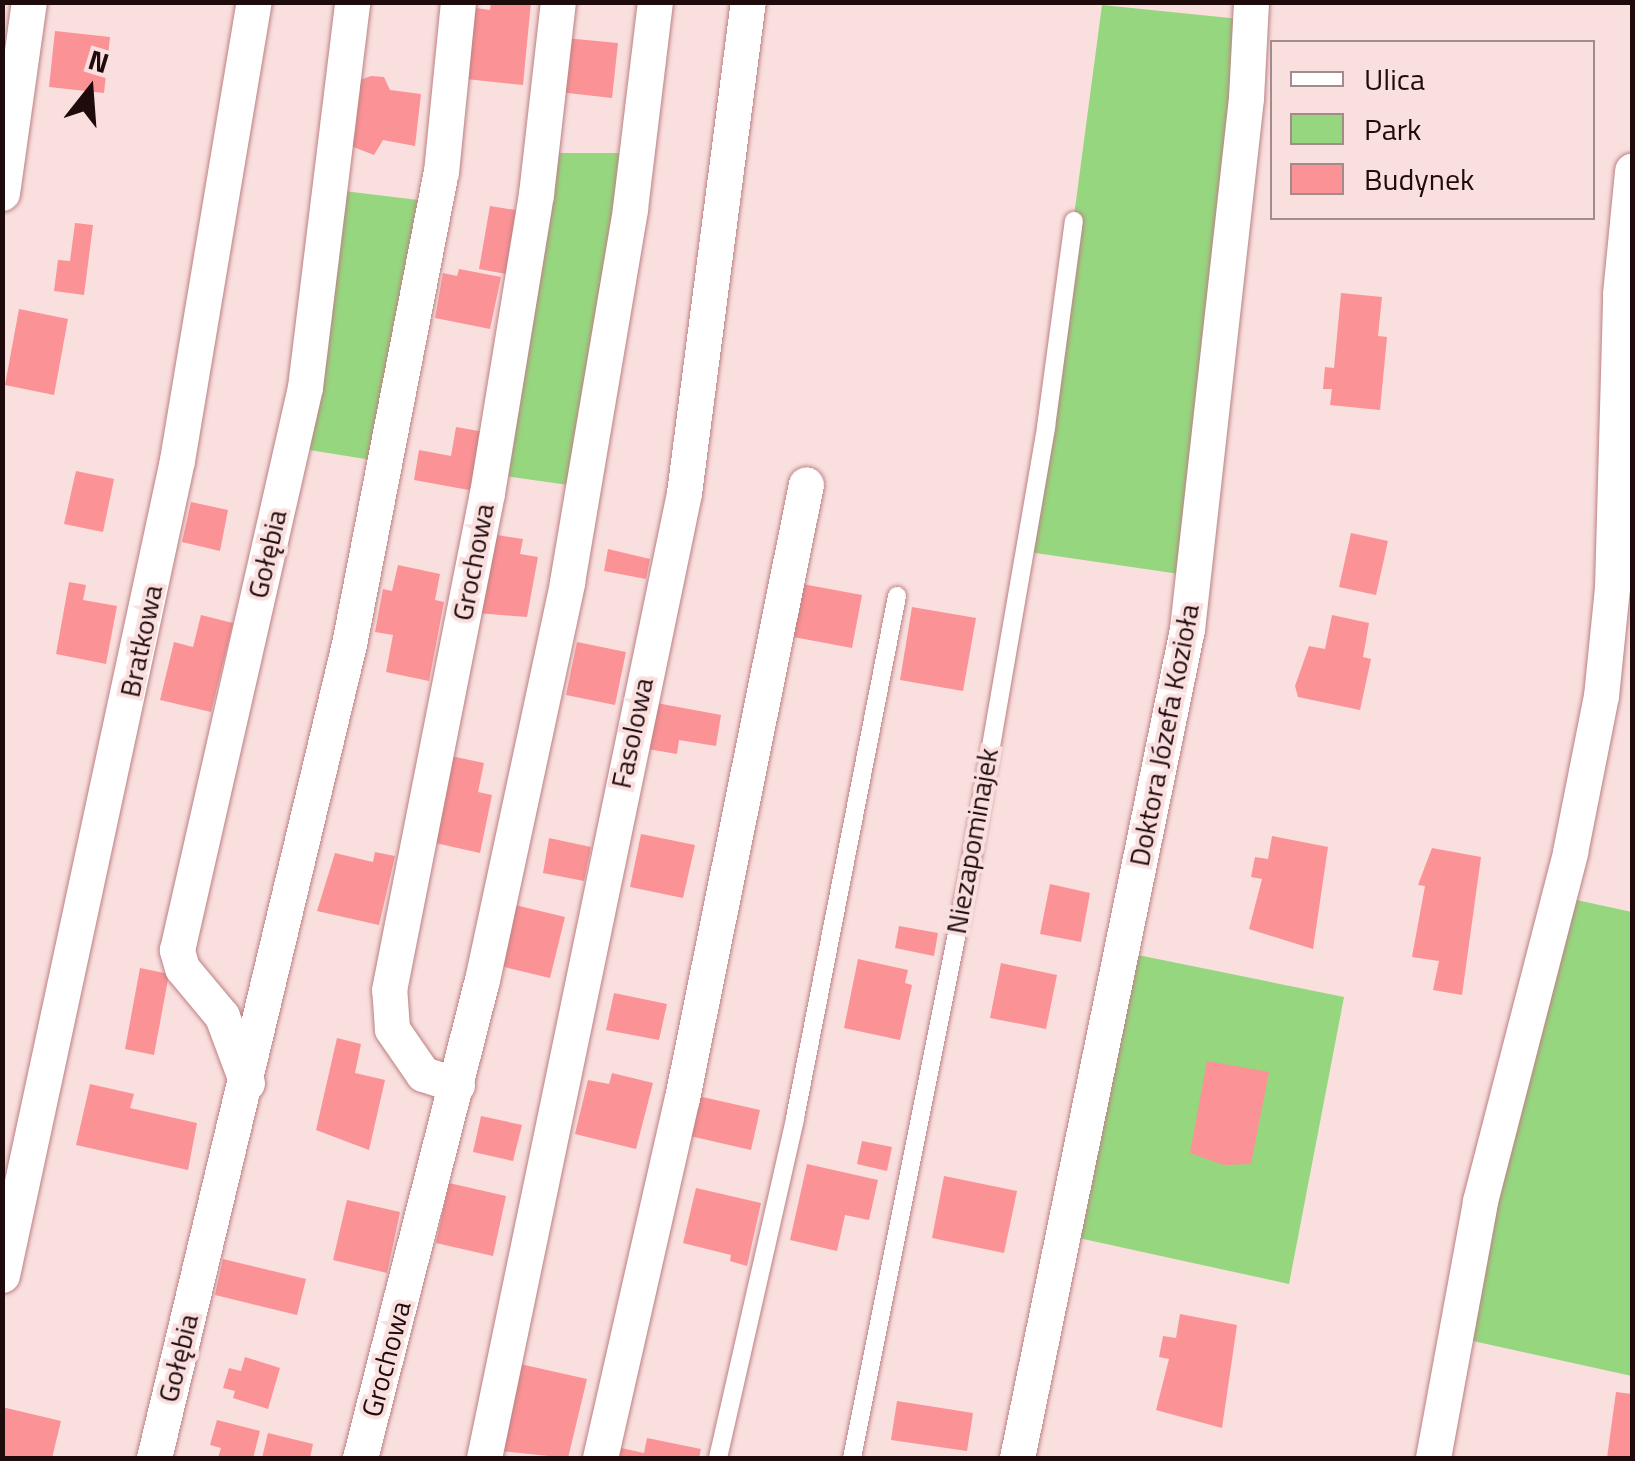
<!DOCTYPE html>
<meta charset="utf-8">
<style>
body{margin:0}
#map{position:relative;width:1635px;height:1461px;overflow:hidden;background:#fadfdf;font-family:"Titillium Web",sans-serif}
div>[style]{position:absolute}
.green>*{inset:0;background:#96d67f}
.building>*{inset:0;background:#fb9296}
.roads{filter:drop-shadow(0 0 2px #bc8082) drop-shadow(0 0 2px #bc8082)}
.lane>*{height:18px;margin:-9px;padding:0 9px;transform-origin:9px;border-radius:9px;background:#fff}
.street>*{height:35px;margin:-17.5px;padding:0 17.5px;transform-origin:17.5px;border-radius:17.5px;background:#fff}
span{translate:-50% -50%;white-space:nowrap;text-align:center;line-height:1.15;-webkit-text-stroke:8px #fadfdf;paint-order:stroke}
.street-label{font-size:28px;color:#200b0c}
.frame{position:absolute;inset:0;border:5px solid #200b0c;pointer-events:none}
.legend{position:absolute;left:1270px;top:40px;width:325px;height:180px;box-sizing:border-box;background:#fadfdf;border:2px solid #a38a8b;margin:0;padding:12px 18px;list-style:none;font-size:30px;color:#200b0c}
.legend li{display:flex;align-items:center;gap:20px;height:50px}
.legend b{width:50px;border:2px solid #a38a8b}
.north{position:absolute;left:40px;top:40px;width:100px;height:100px;-webkit-text-stroke:8px #fadfdf;paint-order:stroke;rotate:17deg;font-size:28px;font-weight:700;line-height:40px;text-align:center;color:#200b0c}
.north::after{content:'';display:block;margin:auto;width:35px;height:45px;background:#200b0c;clip-path:polygon(50% 0,100% 100%,50% 72%,0 100%)}
</style>
<div id="map">
<div class="green">
<i style="clip-path:polygon(1102px 5px,1250px 20px,1193px 576px,1022px 551px,1046px 427px)"></i>
<i style="clip-path:polygon(541px 153px,637px 153px,583px 487px,490px 474px)"></i>
<i style="clip-path:polygon(327px 189px,435px 202px,384px 462px,291px 447px)"></i>
<i style="clip-path:polygon(1558px 896px,1632px 912px,1632px 1376px,1455px 1337px)"></i>
<i style="clip-path:polygon(1123px 952px,1344px 997px,1289px 1284px,1065px 1235px)"></i>
</div>
<div class="building">
<i style="clip-path:polygon(491px 2px,531px 2px,523px 85px,466px 79px,476px 8px,490px 10px)"></i>
<i style="clip-path:polygon(55px 31px,110px 37px,104px 93px,49px 87px)"></i>
<i style="clip-path:polygon(565px 38px,618px 43px,612px 98px,559px 92px)"></i>
<i style="clip-path:polygon(371px 76px,384px 77px,390px 90px,421px 94px,415px 146px,383px 140px,374px 155px,351px 146px,360px 80px)"></i>
<i style="clip-path:polygon(490px 206px,522px 211px,511px 275px,479px 269px)"></i>
<i style="clip-path:polygon(75px 223px,93px 225px,84px 295px,54px 291px,58px 260px,70px 261px)"></i>
<i style="clip-path:polygon(459px 269px,501px 277px,490px 329px,435px 318px,443px 273px,457px 276px)"></i>
<i style="clip-path:polygon(1341px 293px,1382px 297px,1378px 336px,1387px 337px,1380px 410px,1330px 405px,1332px 389px,1323px 389px,1325px 367px,1334px 368px)"></i>
<i style="clip-path:polygon(19px 309px,68px 319px,54px 395px,5px 385px)"></i>
<i style="clip-path:polygon(456px 427px,490px 433px,480px 492px,414px 480px,419px 450px,451px 456px)"></i>
<i style="clip-path:polygon(76px 471px,114px 479px,103px 532px,64px 524px)"></i>
<i style="clip-path:polygon(191px 502px,228px 510px,220px 551px,182px 542px)"></i>
<i style="clip-path:polygon(1351px 533px,1388px 541px,1376px 595px,1339px 587px)"></i>
<i style="clip-path:polygon(490px 534px,523px 539px,520px 554px,538px 557px,527px 617px,477px 613px)"></i>
<i style="clip-path:polygon(608px 549px,650px 559px,646px 579px,604px 571px)"></i>
<i style="clip-path:polygon(398px 565px,440px 574px,435px 600px,444px 602px,429px 681px,386px 672px,393px 635px,375px 632px,383px 589px,392px 591px)"></i>
<i style="clip-path:polygon(69px 582px,86px 585px,83px 600px,117px 606px,106px 664px,56px 654px)"></i>
<i style="clip-path:polygon(797px 583px,862px 595px,852px 648px,788px 636px)"></i>
<i style="clip-path:polygon(912px 607px,976px 618px,963px 691px,900px 680px)"></i>
<i style="clip-path:polygon(201px 615px,233px 623px,211px 712px,160px 700px,174px 642px,193px 647px)"></i>
<i style="clip-path:polygon(1332px 615px,1369px 623px,1363px 657px,1371px 659px,1360px 710px,1298px 697px,1295px 686px,1309px 646px,1325px 649px)"></i>
<i style="clip-path:polygon(577px 642px,626px 652px,615px 705px,566px 695px)"></i>
<i style="clip-path:polygon(651px 702px,721px 715px,716px 746px,679px 740px,677px 754px,642px 748px)"></i>
<i style="clip-path:polygon(451px 756px,484px 763px,478px 792px,492px 795px,480px 853px,431px 842px)"></i>
<i style="clip-path:polygon(641px 834px,695px 845px,683px 898px,630px 887px)"></i>
<i style="clip-path:polygon(1272px 836px,1328px 847px,1313px 949px,1249px 929px,1262px 879px,1251px 877px,1255px 857px,1268px 859px)"></i>
<i style="clip-path:polygon(549px 838px,591px 847px,584px 881px,543px 873px)"></i>
<i style="clip-path:polygon(1432px 848px,1481px 857px,1462px 995px,1433px 990px,1439px 961px,1412px 957px,1425px 886px,1418px 885px)"></i>
<i style="clip-path:polygon(375px 852px,395px 856px,379px 925px,317px 911px,335px 853px,373px 862px)"></i>
<i style="clip-path:polygon(1050px 884px,1090px 893px,1081px 942px,1040px 934px)"></i>
<i style="clip-path:polygon(511px 904px,565px 917px,550px 978px,496px 965px)"></i>
<i style="clip-path:polygon(899px 926px,938px 933px,934px 956px,895px 948px)"></i>
<i style="clip-path:polygon(858px 959px,908px 970px,905px 983px,912px 985px,900px 1040px,844px 1028px)"></i>
<i style="clip-path:polygon(1001px 963px,1057px 975px,1046px 1029px,990px 1018px)"></i>
<i style="clip-path:polygon(140px 968px,169px 974px,154px 1055px,125px 1049px)"></i>
<i style="clip-path:polygon(614px 993px,667px 1004px,659px 1040px,606px 1030px)"></i>
<i style="clip-path:polygon(337px 1038px,361px 1044px,355px 1073px,385px 1080px,369px 1150px,316px 1130px)"></i>
<i style="clip-path:polygon(1207px 1061px,1269px 1072px,1251px 1164px,1224px 1165px,1190px 1153px)"></i>
<i style="clip-path:polygon(612px 1073px,653px 1083px,636px 1149px,575px 1134px,588px 1080px,609px 1084px)"></i>
<i style="clip-path:polygon(90px 1084px,134px 1094px,130px 1108px,197px 1123px,188px 1170px,76px 1145px)"></i>
<i style="clip-path:polygon(698px 1096px,760px 1110px,751px 1150px,690px 1136px)"></i>
<i style="clip-path:polygon(481px 1116px,522px 1125px,513px 1161px,473px 1152px)"></i>
<i style="clip-path:polygon(862px 1141px,892px 1147px,887px 1171px,857px 1164px)"></i>
<i style="clip-path:polygon(807px 1164px,878px 1180px,869px 1220px,845px 1215px,837px 1251px,790px 1240px)"></i>
<i style="clip-path:polygon(944px 1176px,1017px 1191px,1004px 1253px,932px 1238px)"></i>
<i style="clip-path:polygon(449px 1183px,506px 1196px,493px 1256px,436px 1243px)"></i>
<i style="clip-path:polygon(696px 1188px,761px 1203px,747px 1266px,730px 1261px,731px 1255px,683px 1243px)"></i>
<i style="clip-path:polygon(347px 1200px,400px 1212px,387px 1273px,333px 1260px)"></i>
<i style="clip-path:polygon(223px 1259px,306px 1279px,297px 1315px,215px 1295px)"></i>
<i style="clip-path:polygon(1180px 1314px,1237px 1325px,1222px 1428px,1156px 1410px,1169px 1359px,1159px 1357px,1163px 1336px,1176px 1338px)"></i>
<i style="clip-path:polygon(245px 1357px,280px 1368px,268px 1409px,233px 1398px,235px 1391px,223px 1388px,229px 1368px,241px 1371px)"></i>
<i style="clip-path:polygon(520px 1364px,587px 1379px,568px 1458px,501px 1451px)"></i>
<i style="clip-path:polygon(1616px 1392px,1632px 1394px,1632px 1458px,1607px 1458px)"></i>
<i style="clip-path:polygon(897px 1401px,973px 1413px,967px 1451px,891px 1440px)"></i>
<i style="clip-path:polygon(2px 1407px,61px 1421px,52px 1458px,2px 1458px)"></i>
<i style="clip-path:polygon(217px 1420px,260px 1431px,253px 1458px,218px 1458px,221px 1448px,210px 1445px)"></i>
<i style="clip-path:polygon(268px 1433px,313px 1444px,310px 1458px,262px 1458px)"></i>
<i style="clip-path:polygon(647px 1438px,701px 1449px,699px 1458px,619px 1458px,621px 1448px,644px 1453px)"></i>
</div>
<div class="roads">
<div class="lane">
<i style="left:718px;top:1458px;width:349px;rotate:-77.2deg"></i>
<i style="left:795px;top:1118px;width:532px;rotate:-78.94deg"></i>
<i style="left:852px;top:1458px;width:602px;rotate:-78.69deg"></i>
<i style="left:970px;top:868px;width:448px;rotate:-80.2deg"></i>
<i style="left:1046px;top:427px;width:208px;rotate:-82.3deg"></i>
</div>
<div class="street">
<i style="left:2px;top:193px;width:193px;rotate:-82deg"></i>
<i style="left:247px;top:1083px;width:72px;rotate:-110.5deg"></i>
<i style="left:222px;top:1016px;width:62px;rotate:-129.8deg"></i>
<i style="left:182px;top:968px;width:19px;rotate:-106deg"></i>
<i style="left:177px;top:950px;width:577px;rotate:-77.19deg"></i>
<i style="left:305px;top:387px;width:388px;rotate:-83deg"></i>
<i style="left:457px;top:1085px;width:36px;rotate:-162deg"></i>
<i style="left:423px;top:1074px;width:55px;rotate:-124.6deg"></i>
<i style="left:392px;top:1029px;width:39px;rotate:-94deg"></i>
<i style="left:389px;top:990px;width:507px;rotate:-78.85deg"></i>
<i style="left:487px;top:493px;width:303px;rotate:-80.7deg"></i>
<i style="left:536px;top:194px;width:193px;rotate:-83.5deg"></i>
<i style="left:2px;top:1275px;width:834px;rotate:-77.88deg"></i>
<i style="left:177px;top:460px;width:464px;rotate:-80.5deg"></i>
<i style="left:154px;top:1458px;width:837px;rotate:-76.53deg"></i>
<i style="left:349px;top:644px;width:481px;rotate:-79deg"></i>
<i style="left:441px;top:172px;width:171px;rotate:-84.3deg"></i>
<i style="left:360px;top:1458px;width:493px;rotate:-75.7deg"></i>
<i style="left:482px;top:980px;width:407px;rotate:-77.9deg"></i>
<i style="left:567px;top:582px;width:379px;rotate:-80.4deg"></i>
<i style="left:630px;top:208px;width:208px;rotate:-83.1deg"></i>
<i style="left:484px;top:1458px;width:986px;rotate:-78.29deg"></i>
<i style="left:684px;top:493px;width:495px;rotate:-82.6deg"></i>
<i style="left:600px;top:1458px;width:369px;rotate:-77.2deg"></i>
<i style="left:682px;top:1098px;width:626px;rotate:-78.58deg"></i>
<i style="left:1017px;top:1458px;width:846px;rotate:-78.41deg"></i>
<i style="left:1187px;top:629px;width:534px;rotate:-83.66deg"></i>
<i style="left:1246px;top:98px;width:96px;rotate:-87deg"></i>
<i style="left:1433px;top:1458px;width:261px;rotate:-79.6deg"></i>
<i style="left:1480px;top:1201px;width:360px;rotate:-75.5deg"></i>
<i style="left:1570px;top:852px;width:159px;rotate:-78.8deg"></i>
<i style="left:1601px;top:696px;width:109px;rotate:-84.2deg"></i>
<i style="left:1612px;top:588px;width:294px;rotate:-88.4deg"></i>
<i style="left:1620px;top:294px;width:124px;rotate:-84.4deg"></i>
</div>
</div>
<div class="street-label">
<span style="left:267px;top:554px;rotate:-77deg">Gołębia</span>
<span style="left:473px;top:562px;rotate:-79deg">Grochowa</span>
<span style="left:141px;top:641px;rotate:-78deg">Bratkowa</span>
<span style="left:632px;top:733px;rotate:-78deg">Fasolowa</span>
<span style="left:1164px;top:735px;rotate:-79deg">Doktora Józefa Kozioła</span>
<span style="left:972px;top:841px;rotate:-80deg">Niezapominajek</span>
<span style="left:178px;top:1358px;rotate:-76deg">Gołębia</span>
<span style="left:386px;top:1359px;rotate:-75deg">Grochowa</span>
</div>
<div class="frame"></div>
<ul class="legend">
<li><b style="height:12px;background:#fff"></b>Ulica</li>
<li><b style="height:28px;background:#96d67f"></b>Park</li>
<li><b style="height:28px;background:#fb9296"></b>Budynek</li>
</ul>
<div class="north">N</div>
</div>
